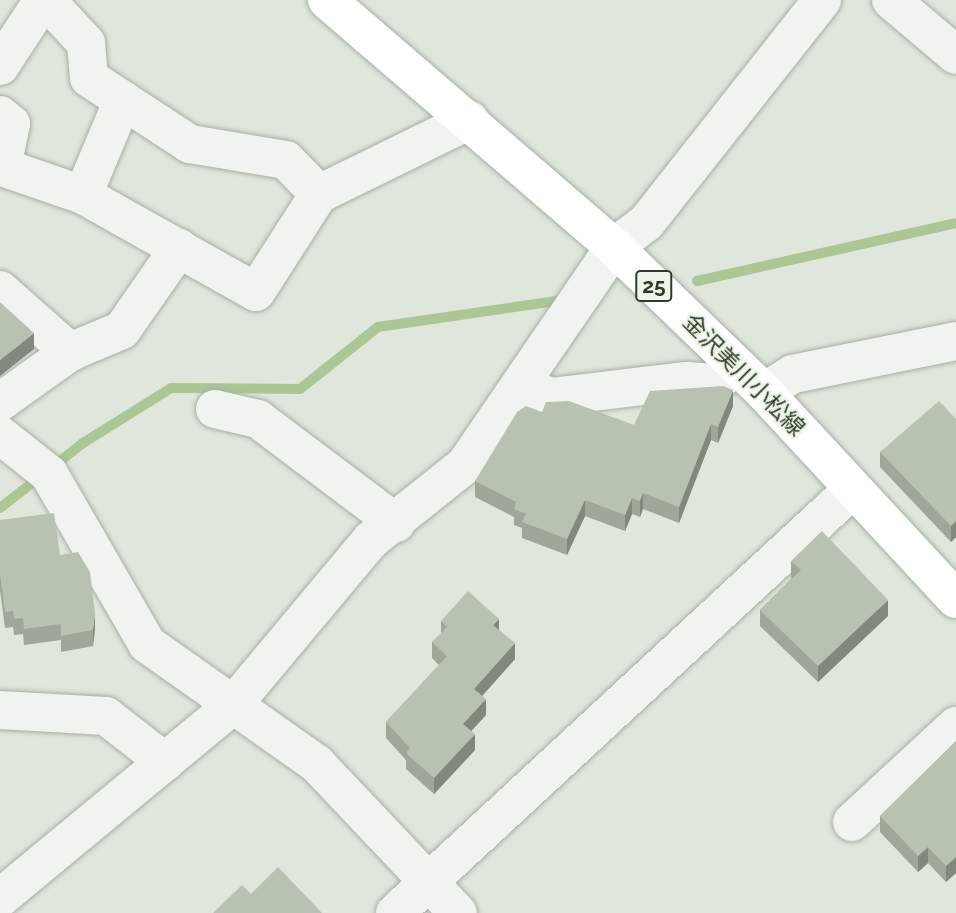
<!DOCTYPE html>
<meta charset="utf-8">
<style>
body{margin:0}
#map{position:relative;width:956px;height:913px;overflow:hidden;background:#dfe6dc;font-family:Raleway,"Noto Sans JP",sans-serif}
div>[style]{position:absolute}
.stream>*{height:10px;margin:-5px;padding:0 5px;transform-origin:5px;border-radius:5px;background:#acc696}
.roads{filter:drop-shadow(0 0 2px #a6b0a2) drop-shadow(0 0 2px #a6b0a2)}
.minor>*{height:38px;margin:-19px;padding:0 19px;transform-origin:19px;border-radius:19px;background:#f0f4ee}
.tertiary>*{height:38px;margin:-19px;padding:0 19px;transform-origin:19px;border-radius:19px;background:#f0f4ee}
.primary>*{height:38px;margin:-19px;padding:0 19px;transform-origin:19px;border-radius:19px;background:#fff}
.wall>*{inset:0;background:#9ea79a}
.shaded-wall>*{inset:0;background:#81887d}
.building>*{inset:0;background:#b8c2b3}
span{translate:-50% -50%;white-space:nowrap;text-align:center;line-height:1.15;-webkit-text-stroke:5px #eef4eb;paint-order:stroke}
.shield-label span{padding:2px 5px;background:#eef4eb;border:2px solid;border-radius:5px;-webkit-text-stroke-width:0}
.shield-label{font-size:21px;color:#2d3c26;font-weight:700}
.street-label{font-size:23px;color:#2d3c26}
</style>
<div id="map">
<div class="stream">
<i style="left:697px;top:281px;width:265px;rotate:-12.6deg"></i>
<i style="left:0;top:508px;width:105px;rotate:-38.1deg"></i>
<i style="left:83px;top:443px;width:104px;rotate:-32deg"></i>
<i style="left:171px;top:388px;width:129px;rotate:0.4deg"></i>
<i style="left:300px;top:389px;width:100px;rotate:-38.5deg"></i>
<i style="left:378px;top:327px;width:180px;rotate:-8.3deg"></i>
</div>
<div class="roads">
<div class="minor">
<i style="left:46px;top:0;width:59px;rotate:47.1deg"></i>
<i style="left:86px;top:43px;width:35px;rotate:85deg"></i>
<i style="left:89px;top:78px;width:121px;rotate:33.2deg"></i>
<i style="left:190px;top:144px;width:97px;rotate:9.5deg"></i>
<i style="left:286px;top:160px;width:47px;rotate:45.9deg"></i>
<i style="left:891px;top:0;width:85px;rotate:40.2deg"></i>
<i style="left:0;top:66px;width:79px;rotate:-56.9deg"></i>
<i style="left:0;top:115px;width:14px;rotate:39deg"></i>
<i style="left:11px;top:124px;width:44px;rotate:101.8deg"></i>
<i style="left:2px;top:167px;width:86px;rotate:19.1deg"></i>
<i style="left:83px;top:195px;width:198px;rotate:29.3deg"></i>
<i style="left:256px;top:292px;width:117px;rotate:-57.3deg"></i>
<i style="left:319px;top:194px;width:168px;rotate:-26.1deg"></i>
<i style="left:83px;top:195px;width:103px;rotate:-67.2deg"></i>
<i style="left:614px;top:247px;width:40px;rotate:-37deg"></i>
<i style="left:646px;top:223px;width:284px;rotate:-51.7deg"></i>
<i style="left:0;top:290px;width:94px;rotate:41.5deg"></i>
<i style="left:520px;top:385px;width:33px;rotate:21deg"></i>
<i style="left:551px;top:397px;width:136px;rotate:-6.8deg"></i>
<i style="left:686px;top:381px;width:26px;rotate:4deg"></i>
<i style="left:712px;top:383px;width:31px;rotate:-29deg"></i>
<i style="left:764px;top:392px;width:34px;rotate:-32deg"></i>
<i style="left:793px;top:374px;width:166px;rotate:-11.4deg"></i>
<i style="left:0;top:402px;width:86px;rotate:-35.5deg"></i>
<i style="left:70px;top:352px;width:56px;rotate:-22.9deg"></i>
<i style="left:122px;top:330px;width:100px;rotate:-55.2deg"></i>
<i style="left:215px;top:409px;width:44px;rotate:13.1deg"></i>
<i style="left:258px;top:419px;width:173px;rotate:37deg"></i>
<i style="left:0;top:435px;width:63px;rotate:38.5deg"></i>
<i style="left:49px;top:474px;width:196px;rotate:60deg"></i>
<i style="left:147px;top:644px;width:208px;rotate:35.2deg"></i>
<i style="left:317px;top:764px;width:205px;rotate:46.6deg"></i>
<i style="left:0;top:710px;width:106px;rotate:3.2deg"></i>
<i style="left:106px;top:716px;width:75px;rotate:37.9deg"></i>
<i style="left:852px;top:822px;width:142px;rotate:-42.7deg"></i>
<i style="left:395px;top:913px;width:624px;rotate:-42.79deg"></i>
</div>
<div class="tertiary">
<i style="left:0;top:898px;width:301px;rotate:-39.6deg"></i>
<i style="left:232px;top:706px;width:217px;rotate:-50.1deg"></i>
<i style="left:371px;top:540px;width:120px;rotate:-38.6deg"></i>
<i style="left:465px;top:465px;width:264px;rotate:-55.6deg"></i>
</div>
<div class="primary">
<i style="left:327px;top:0;width:379px;rotate:40.7deg"></i>
<i style="left:614px;top:247px;width:209px;rotate:44deg"></i>
<i style="left:764px;top:392px;width:282px;rotate:47.2deg"></i>
</div>
</div>
<div class="wall">
<i style="clip-path:polygon(733px 406px,718px 443px,711px 440px,679px 523px,643px 509px,640px 517px,632px 514px,625px 531px,585px 516px,567px 555px,522px 538px,522px 528px,514px 525px,514px 517px,475px 497px,475px 481px,542px 412px,634px 425px)"></i>
<i style="clip-path:polygon(956px 419px,956px 537px,951px 542px,880px 467px,880px 452px)"></i>
<i style="clip-path:polygon(0 520px,60px 555px,95px 628px,93px 646px,61px 652px,61px 640px,24px 645px,23px 634px,14px 635px,13px 627px,5px 628px,0 590px)"></i>
<i style="clip-path:polygon(791px 561px,888px 616px,818px 682px,760px 626px,760px 610px,792px 578px,791px 577px)"></i>
<i style="clip-path:polygon(441px 621px,499px 630px,515px 659px,482px 696px,486px 715px,471px 731px,475px 750px,434px 794px,406px 769px,406px 760px,386px 738px,386px 722px,439px 665px,432px 658px,432px 642px,441px 633px)"></i>
<i style="clip-path:polygon(956px 741px,956px 873px,946px 882px,928px 863px,918px 872px,880px 832px,880px 816px)"></i>
</div>
<div class="shaded-wall">
<i style="clip-path:polygon(34px 333px,34px 349px,0 376px,0 360px)"></i>
<i style="clip-path:polygon(733px 390px,733px 406px,718px 443px,718px 427px)"></i>
<i style="clip-path:polygon(711px 424px,711px 440px,679px 523px,679px 507px)"></i>
<i style="clip-path:polygon(643px 493px,643px 509px,640px 517px,640px 501px)"></i>
<i style="clip-path:polygon(632px 498px,632px 514px,625px 531px,625px 515px)"></i>
<i style="clip-path:polygon(585px 500px,585px 516px,567px 555px,567px 539px)"></i>
<i style="clip-path:polygon(956px 521px,956px 537px,951px 542px,951px 526px)"></i>
<i style="clip-path:polygon(888px 600px,888px 616px,818px 682px,818px 666px)"></i>
<i style="clip-path:polygon(95px 612px,95px 628px,93px 646px,93px 630px)"></i>
<i style="clip-path:polygon(499px 619px,499px 635px,493px 625px)"></i>
<i style="clip-path:polygon(515px 643px,515px 659px,474px 705px,474px 689px)"></i>
<i style="clip-path:polygon(486px 699px,486px 715px,463px 740px,463px 724px)"></i>
<i style="clip-path:polygon(475px 734px,475px 750px,434px 794px,434px 778px)"></i>
<i style="clip-path:polygon(928px 847px,928px 863px,918px 872px,918px 856px)"></i>
<i style="clip-path:polygon(956px 857px,956px 873px,946px 882px,946px 866px)"></i>
</div>
<div class="building">
<i style="clip-path:polygon(0 302px,34px 333px,0 360px)"></i>
<i style="clip-path:polygon(723px 386px,733px 390px,718px 427px,711px 424px,679px 507px,643px 493px,640px 501px,632px 498px,625px 515px,585px 500px,567px 539px,522px 522px,526px 514px,514px 509px,516px 502px,475px 481px,517px 412px,526px 406px,542px 412px,546px 402px,569px 401px,634px 425px,650px 391px)"></i>
<i style="clip-path:polygon(939px 401px,956px 419px,956px 521px,951px 526px,880px 452px)"></i>
<i style="clip-path:polygon(54px 513px,60px 555px,78px 552px,90px 572px,95px 612px,93px 630px,61px 636px,61px 624px,24px 629px,23px 618px,14px 619px,13px 611px,5px 612px,0 574px,0 520px)"></i>
<i style="clip-path:polygon(822px 531px,888px 600px,818px 666px,760px 610px,801px 570px,791px 561px)"></i>
<i style="clip-path:polygon(468px 591px,499px 619px,493px 625px,515px 643px,474px 689px,486px 699px,463px 724px,475px 734px,434px 778px,406px 753px,410px 748px,386px 722px,447px 656px,432px 642px,447px 627px,441px 621px)"></i>
<i style="clip-path:polygon(956px 741px,956px 857px,946px 866px,928px 847px,918px 856px,880px 816px)"></i>
<i style="clip-path:polygon(278px 867px,322px 913px,213px 913px,242px 885px,251px 894px)"></i>
</div>
<div class="shield-label">
<span style="left:654px;top:286px">25</span>
</div>
<div class="street-label">
<span style="left:744px;top:375px;rotate:45deg">金沢美川小松線</span>
</div>
</div>
